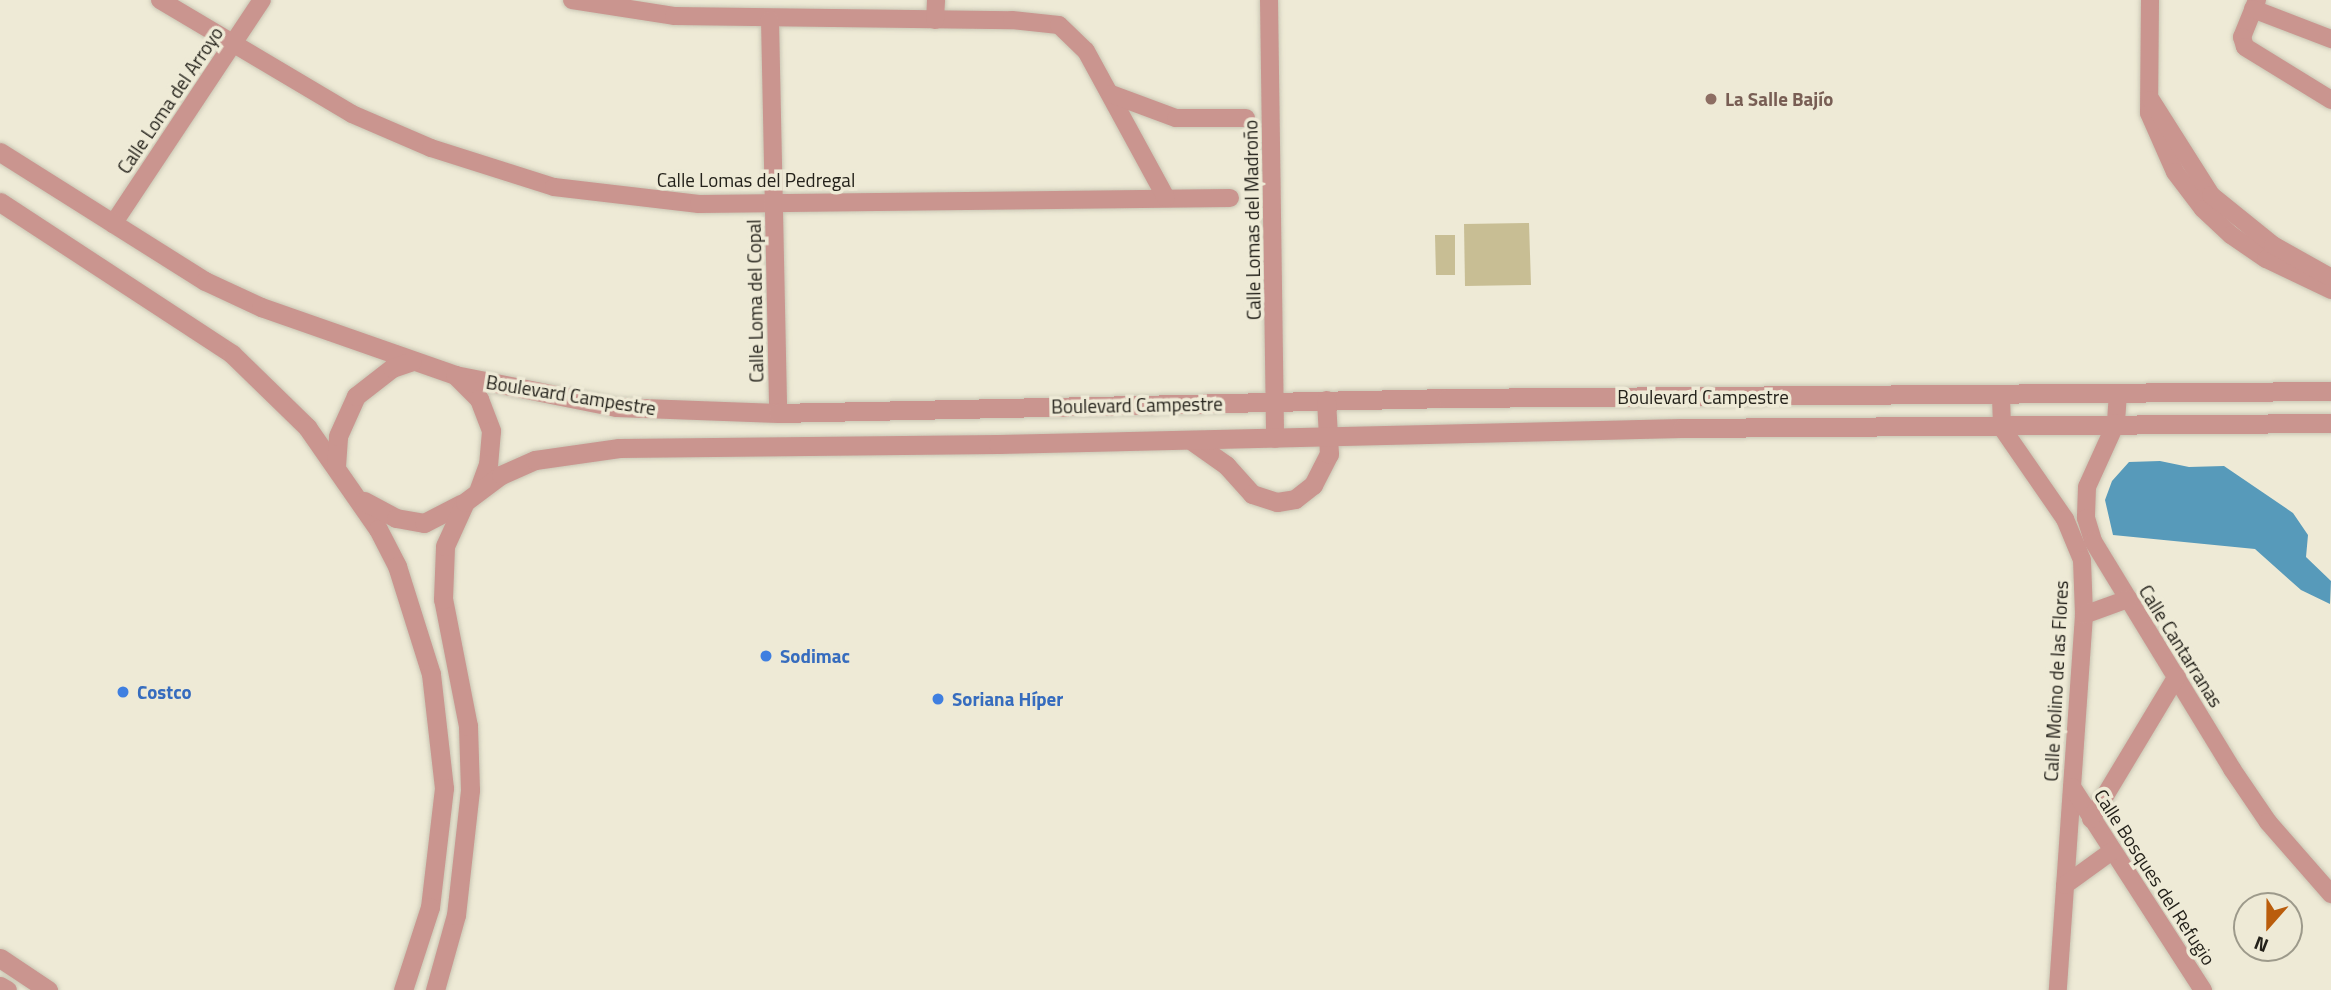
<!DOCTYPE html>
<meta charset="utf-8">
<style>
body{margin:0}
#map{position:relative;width:2331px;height:990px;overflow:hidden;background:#eeead6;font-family:"Titillium Web",sans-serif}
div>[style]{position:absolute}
.green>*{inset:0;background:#c8be94}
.water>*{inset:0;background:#579aba}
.roads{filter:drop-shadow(0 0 2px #c9c6b4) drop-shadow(0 0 2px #c9c6b4)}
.minor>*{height:18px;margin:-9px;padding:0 9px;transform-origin:9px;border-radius:9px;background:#ca958f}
.tertiary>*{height:19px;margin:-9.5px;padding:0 9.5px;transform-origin:9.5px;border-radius:9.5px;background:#ca958f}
.dots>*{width:19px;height:19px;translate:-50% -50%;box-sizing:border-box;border:4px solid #eeead6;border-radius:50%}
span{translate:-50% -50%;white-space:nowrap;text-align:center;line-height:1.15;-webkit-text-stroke:7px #eeead6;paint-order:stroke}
.education-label{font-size:19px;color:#785e54;font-weight:700}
.left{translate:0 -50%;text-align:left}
.street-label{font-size:19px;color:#23211a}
.shop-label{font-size:19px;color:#366cbe;font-weight:700}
.north{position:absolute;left:2233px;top:892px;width:70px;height:70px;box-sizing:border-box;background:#eeead6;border:2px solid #9d9a8b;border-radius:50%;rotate:201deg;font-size:19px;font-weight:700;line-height:28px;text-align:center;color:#23211a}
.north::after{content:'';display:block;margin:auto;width:24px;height:32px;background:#ba5d0c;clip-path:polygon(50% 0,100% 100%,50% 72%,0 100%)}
</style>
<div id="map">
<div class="green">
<i style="clip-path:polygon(1529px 223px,1531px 285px,1465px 286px,1464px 224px)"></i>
<i style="clip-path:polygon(1435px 235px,1455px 235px,1455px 275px,1436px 275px)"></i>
</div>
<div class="water">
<i style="clip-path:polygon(2160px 461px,2189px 467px,2224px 466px,2293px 513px,2308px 535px,2306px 557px,2331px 581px,2330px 604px,2301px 590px,2255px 549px,2113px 535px,2105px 500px,2112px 481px,2129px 462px)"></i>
</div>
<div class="roads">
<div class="minor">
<i style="left:160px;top:0;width:223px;rotate:30.7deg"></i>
<i style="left:352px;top:114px;width:86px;rotate:23.3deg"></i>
<i style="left:431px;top:148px;width:129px;rotate:17.6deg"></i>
<i style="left:554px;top:187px;width:146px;rotate:6.7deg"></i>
<i style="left:699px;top:204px;width:531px;rotate:-0.65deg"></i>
<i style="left:572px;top:0;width:103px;rotate:8.9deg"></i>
<i style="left:674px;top:16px;width:338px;rotate:0.7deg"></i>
<i style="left:1012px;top:20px;width:47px;rotate:6.1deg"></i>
<i style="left:1059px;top:25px;width:37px;rotate:44deg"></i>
<i style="left:1086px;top:51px;width:167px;rotate:61.4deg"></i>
<i style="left:1269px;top:0;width:439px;rotate:89.2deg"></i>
<i style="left:2150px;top:0;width:113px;rotate:90.5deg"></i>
<i style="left:2149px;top:113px;width:64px;rotate:66.2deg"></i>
<i style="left:2175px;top:172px;width:46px;rotate:52.9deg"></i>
<i style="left:2203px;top:209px;width:38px;rotate:43deg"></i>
<i style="left:2231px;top:235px;width:42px;rotate:34.4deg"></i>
<i style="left:2266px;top:259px;width:72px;rotate:25.5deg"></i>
<i style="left:2257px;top:0;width:40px;rotate:112deg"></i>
<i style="left:2242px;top:37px;width:10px;rotate:73deg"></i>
<i style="left:2245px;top:47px;width:101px;rotate:31.6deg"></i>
<i style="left:2253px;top:9px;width:84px;rotate:21deg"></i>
<i style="left:770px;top:20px;width:393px;rotate:88.8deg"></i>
<i style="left:935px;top:20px;width:20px;rotate:-87deg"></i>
<i style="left:1111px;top:94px;width:69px;rotate:20.3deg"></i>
<i style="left:1176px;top:118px;width:70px"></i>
<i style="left:2151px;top:100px;width:112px;rotate:57.7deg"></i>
<i style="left:2211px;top:195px;width:80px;rotate:38.9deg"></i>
<i style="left:2273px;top:245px;width:63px;rotate:29.4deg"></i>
<i style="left:113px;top:224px;width:269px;rotate:-56.4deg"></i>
<i style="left:2118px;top:393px;width:30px;rotate:94deg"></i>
<i style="left:2116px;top:423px;width:70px;rotate:114.4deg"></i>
<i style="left:2087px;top:487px;width:31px;rotate:92deg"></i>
<i style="left:2086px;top:518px;width:24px;rotate:73deg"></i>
<i style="left:2093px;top:541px;width:267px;rotate:58.6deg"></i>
<i style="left:2232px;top:769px;width:64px;rotate:55.8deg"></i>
<i style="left:2268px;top:822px;width:96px;rotate:48.8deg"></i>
<i style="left:2001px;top:397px;width:31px;rotate:88deg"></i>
<i style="left:2002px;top:428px;width:111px;rotate:55.3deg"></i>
<i style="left:2065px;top:519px;width:44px;rotate:67.5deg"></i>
<i style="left:2082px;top:560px;width:55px;rotate:87.9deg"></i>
<i style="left:2084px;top:615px;width:376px;rotate:94deg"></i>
<i style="left:2084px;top:615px;width:47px;rotate:-20deg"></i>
<i style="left:2072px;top:787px;width:242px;rotate:57.2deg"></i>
<i style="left:2091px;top:819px;width:167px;rotate:-59deg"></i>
<i style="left:2065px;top:885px;width:58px;rotate:-35.9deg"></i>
</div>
<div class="tertiary">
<i style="left:0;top:152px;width:242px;rotate:32.2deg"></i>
<i style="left:205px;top:281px;width:62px;rotate:24.9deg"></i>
<i style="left:261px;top:307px;width:206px;rotate:19.3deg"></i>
<i style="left:455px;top:375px;width:164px;rotate:11.2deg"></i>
<i style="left:616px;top:407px;width:162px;rotate:2.1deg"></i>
<i style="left:778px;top:413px;width:669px;rotate:-1.28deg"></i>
<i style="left:1447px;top:398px;width:884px;rotate:-0.45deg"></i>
<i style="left:0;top:202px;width:277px;rotate:33.2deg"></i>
<i style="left:232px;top:354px;width:105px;rotate:44.2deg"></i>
<i style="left:307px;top:427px;width:124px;rotate:55.2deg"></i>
<i style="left:378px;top:529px;width:42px;rotate:62.8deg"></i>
<i style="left:397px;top:566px;width:113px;rotate:72.5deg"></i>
<i style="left:431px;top:674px;width:115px;rotate:83.5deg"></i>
<i style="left:444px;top:788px;width:120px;rotate:96.7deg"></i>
<i style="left:430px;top:907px;width:87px;rotate:108deg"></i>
<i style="left:455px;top:375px;width:34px;rotate:45deg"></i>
<i style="left:479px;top:399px;width:34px;rotate:69deg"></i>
<i style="left:491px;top:431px;width:33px;rotate:95deg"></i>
<i style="left:488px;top:464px;width:27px;rotate:110deg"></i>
<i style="left:1192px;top:441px;width:42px;rotate:35.2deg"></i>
<i style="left:1226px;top:465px;width:39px;rotate:48deg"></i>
<i style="left:1252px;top:494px;width:26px;rotate:18deg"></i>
<i style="left:1277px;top:502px;width:18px;rotate:-9deg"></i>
<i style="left:1295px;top:499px;width:23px;rotate:-38deg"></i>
<i style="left:1313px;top:485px;width:35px;rotate:-63deg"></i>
<i style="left:1329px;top:454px;width:54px;rotate:-93.2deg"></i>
<i style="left:336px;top:466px;width:30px;rotate:-86deg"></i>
<i style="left:338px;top:436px;width:44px;rotate:-65.8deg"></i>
<i style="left:356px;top:396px;width:46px;rotate:-37.9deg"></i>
<i style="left:392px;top:368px;width:21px;rotate:-19deg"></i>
<i style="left:364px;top:501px;width:36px;rotate:28deg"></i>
<i style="left:396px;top:518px;width:28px;rotate:10deg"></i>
<i style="left:424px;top:523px;width:42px;rotate:-27.2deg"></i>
<i style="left:0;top:958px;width:58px;rotate:33.7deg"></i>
<i style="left:0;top:986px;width:8px;rotate:30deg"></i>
<i style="left:435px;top:990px;width:78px;rotate:-74.4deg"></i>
<i style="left:456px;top:915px;width:126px;rotate:-83.6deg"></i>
<i style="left:470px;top:790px;width:64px;rotate:-91.8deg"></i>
<i style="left:468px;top:726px;width:129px;rotate:-101.1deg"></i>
<i style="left:443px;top:599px;width:53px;rotate:-87.8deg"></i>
<i style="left:445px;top:546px;width:48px;rotate:-65.6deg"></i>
<i style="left:465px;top:502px;width:45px;rotate:-36.9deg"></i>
<i style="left:501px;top:475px;width:37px;rotate:-24deg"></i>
<i style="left:535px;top:460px;width:85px;rotate:-8.1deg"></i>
<i style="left:619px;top:448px;width:379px;rotate:-0.6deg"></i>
<i style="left:998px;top:444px;width:684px;rotate:-1.34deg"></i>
<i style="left:1682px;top:428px;width:649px;rotate:-0.44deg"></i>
</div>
</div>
<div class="dots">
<i style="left:1711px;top:99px;background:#8d6e63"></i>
<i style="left:766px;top:656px;background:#3f7fe0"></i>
<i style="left:123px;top:692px;background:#3f7fe0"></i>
<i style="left:938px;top:699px;background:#3f7fe0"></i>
</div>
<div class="education-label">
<span class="left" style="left:1725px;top:99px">La Salle Bajío</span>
</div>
<div class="street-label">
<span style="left:170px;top:100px;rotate:-56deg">Calle Loma del Arroyo</span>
<span style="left:756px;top:180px">Calle Lomas del Pedregal</span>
<span style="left:1252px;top:220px;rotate:-91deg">Calle Lomas del Madroño</span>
<span style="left:755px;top:301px;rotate:-91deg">Calle Loma del Copal</span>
<span style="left:571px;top:395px;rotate:9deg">Boulevard Campestre</span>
<span style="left:1703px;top:397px">Boulevard Campestre</span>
<span style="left:1137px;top:405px;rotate:-1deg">Boulevard Campestre</span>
<span style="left:2181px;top:646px;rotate:58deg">Calle Cantarranas</span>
<span style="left:2056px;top:681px;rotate:-87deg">Calle Molino de las Flores</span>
<span style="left:2155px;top:877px;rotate:57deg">Calle Bosques del Refugio</span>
</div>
<div class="shop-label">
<span class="left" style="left:780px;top:656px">Sodimac</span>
<span class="left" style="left:137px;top:692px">Costco</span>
<span class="left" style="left:952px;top:699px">Soriana Híper</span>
</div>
<div class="north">N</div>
</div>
